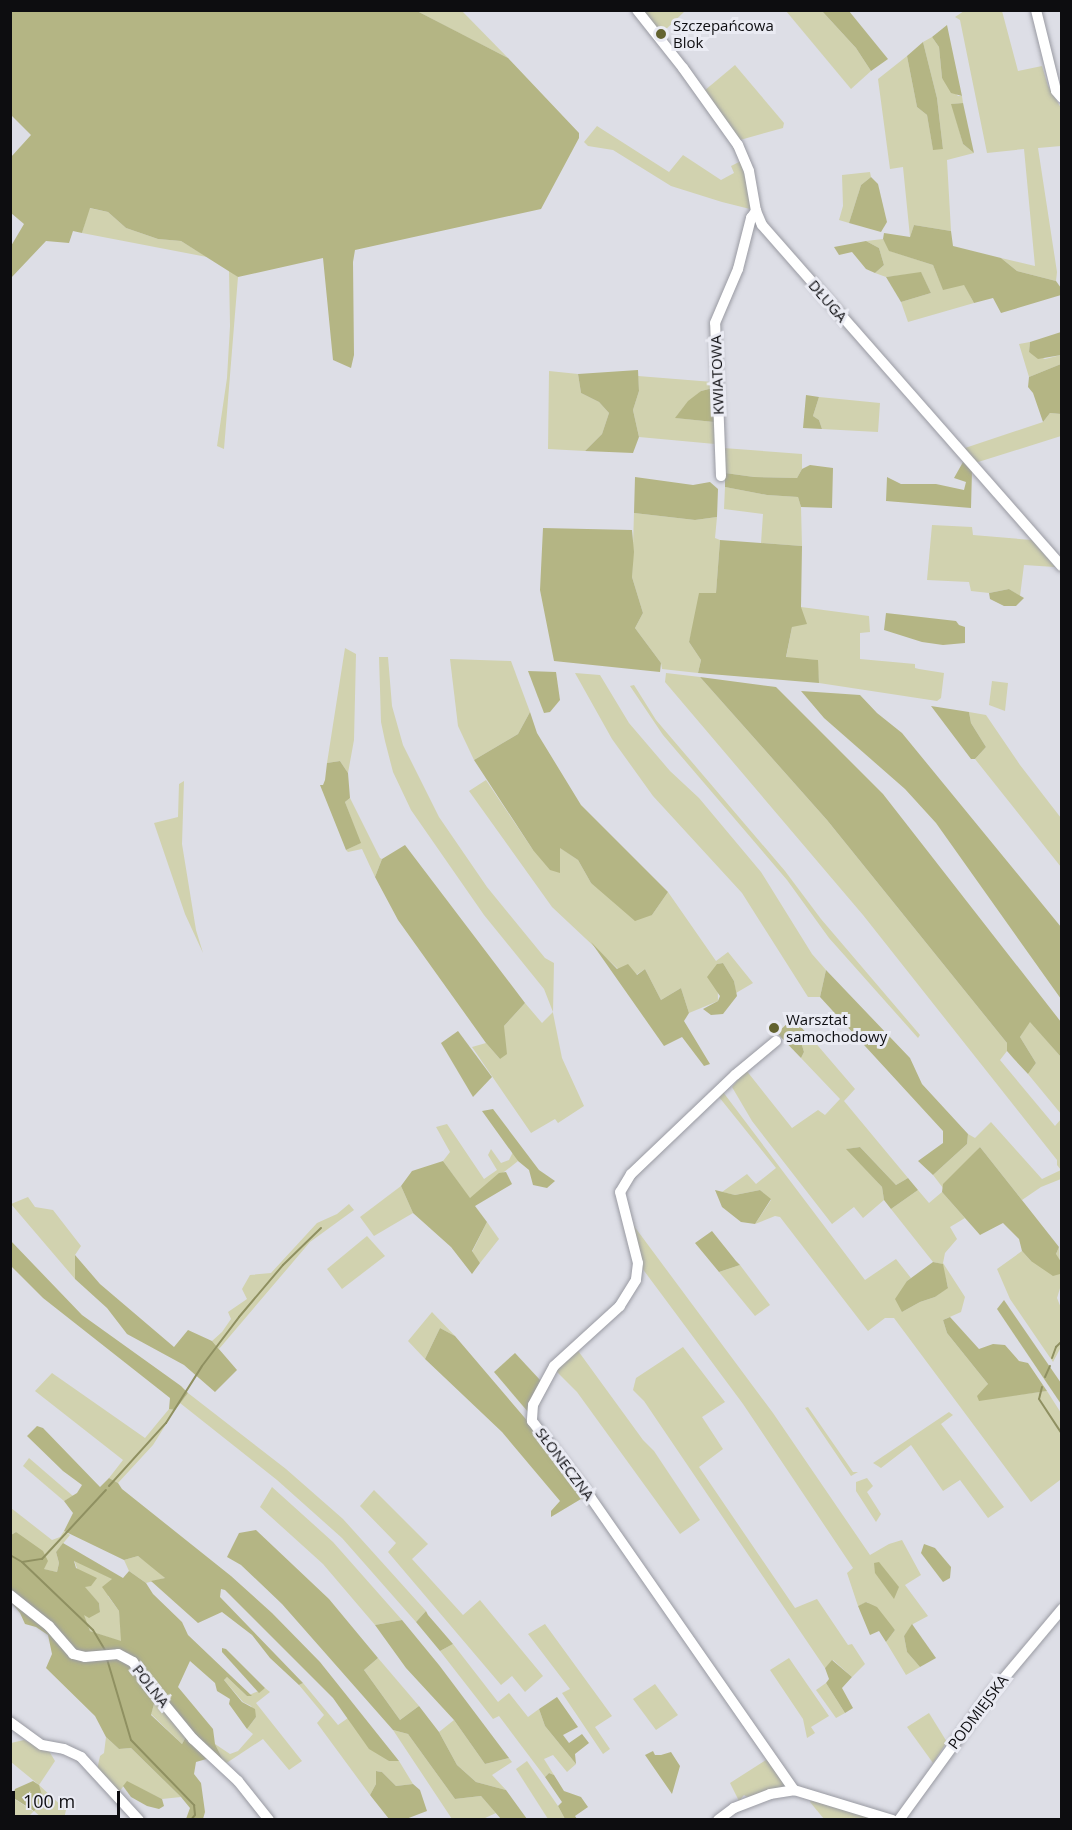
<!DOCTYPE html>
<meta charset="utf-8">
<style>
body{margin:0}
#map{position:relative;width:1072px;height:1830px;overflow:hidden;background:#dddee6;font-family:"Open Sans",sans-serif}
div>[style]{position:absolute}
.green>*{inset:0;background:#d1d2af}
.forest>*{inset:0;background:#b4b584}
.stream>*{height:2px;margin:-1px;padding:0 1px;transform-origin:1px;border-radius:1px;background:#8f9061}
.roads{filter:drop-shadow(0 0 2px #999aa2) drop-shadow(0 0 2px #999aa2)}
.minor>*{height:10px;margin:-5px;padding:0 5px;transform-origin:5px;border-radius:5px;background:#fff}
.dots>*{width:16px;height:16px;translate:-50% -50%;box-sizing:border-box;border:3px solid #eaebf3;border-radius:50%}
span{translate:-50% -50%;white-space:nowrap;text-align:center;line-height:1.15;-webkit-text-stroke:6px #eaebf3;paint-order:stroke}
.poi-label{font-size:15px;color:#0d0d10}
.left{translate:0 -50%;text-align:left}
.street-label{font-size:15px;color:#0d0d10}
.frame{position:absolute;inset:0;border:12px solid #0d0d10;pointer-events:none}
.scale{position:absolute;left:12px;top:1791px;width:108px;height:27px;box-sizing:border-box;border:3px solid #0d0d10;border-top:0;padding-left:8px;font-size:18px;line-height:21px;white-space:nowrap;color:#0d0d10;-webkit-text-stroke:4px #eaebf3;paint-order:stroke}
</style>
<div id="map">
<div class="green">
<i style="clip-path:polygon(417px 11px,462px 11px,508px 58px,459px 33px)"></i>
<i style="clip-path:polygon(642px 11px,685px 11px,661px 34px)"></i>
<i style="clip-path:polygon(786px 11px,822px 11px,856px 48px,871px 71px,851px 89px)"></i>
<i style="clip-path:polygon(964px 11px,1002px 11px,1018px 71px,1042px 66px,1048px 86px,1061px 108px,1061px 146px,1038px 148px,1057px 272px,1056px 281px,1017px 271px,1001px 258px,1035px 266px,1024px 149px,987px 153px,960px 20px,955px 17px)"></i>
<i style="clip-path:polygon(932px 37px,939px 47px,942px 78px,958px 96px,962px 96px,963px 103px,952px 104px,963px 144px,974px 153px,947px 160px,951px 231px,914px 225px,910px 237px,903px 167px,890px 169px,878px 79px,907px 56px,917px 107px,927px 115px,933px 149px,943px 149px,937px 98px,923px 42px)"></i>
<i style="clip-path:polygon(735px 65px,784px 123px,783px 128px,740px 140px,704px 91px)"></i>
<i style="clip-path:polygon(597px 126px,669px 172px,683px 155px,721px 180px,734px 173px,731px 166px,741px 161px,752px 207px,750px 209px,722px 202px,671px 186px,613px 150px,588px 146px,584px 142px)"></i>
<i style="clip-path:polygon(870px 172px,871px 177px,861px 185px,849px 223px,839px 220px,843px 206px,842px 175px)"></i>
<i style="clip-path:polygon(89px 208px,108px 212px,126px 228px,158px 239px,181px 241px,207px 257px,82px 233px)"></i>
<i style="clip-path:polygon(883px 239px,890px 251px,933px 265px,943px 289px,964px 284px,974px 303px,908px 322px,901px 302px,931px 293px,921px 273px,886px 277px,875px 273px,884px 265px,879px 248px,866px 241px)"></i>
<i style="clip-path:polygon(229px 270px,238px 277px,224px 449px,217px 446px,227px 378px,230px 326px)"></i>
<i style="clip-path:polygon(1030px 342px,1029px 352px,1045px 359px,1061px 355px,1061px 364px,1029px 377px,1019px 344px)"></i>
<i style="clip-path:polygon(549px 371px,578px 374px,581px 393px,599px 402px,609px 413px,602px 434px,585px 451px,548px 449px)"></i>
<i style="clip-path:polygon(638px 376px,713px 382px,713px 388px,701px 391px,676px 418px,714px 422px,715px 444px,639px 437px,633px 410px,639px 391px)"></i>
<i style="clip-path:polygon(819px 397px,880px 403px,878px 432px,822px 429px,819px 420px,813px 416px)"></i>
<i style="clip-path:polygon(1050px 413px,1061px 414px,1061px 436px,975px 463px,962px 449px,1043px 422px)"></i>
<i style="clip-path:polygon(723px 448px,802px 454px,802px 469px,797px 478px,754px 477px,725px 473px)"></i>
<i style="clip-path:polygon(725px 487px,767px 495px,798px 497px,801px 507px,802px 546px,761px 543px,763px 514px,724px 509px)"></i>
<i style="clip-path:polygon(634px 513px,695px 520px,717px 517px,715px 538px,720px 540px,716px 594px,695px 619px,689px 642px,701px 660px,698px 673px,662px 669px,661px 663px,635px 628px,643px 613px,632px 577px)"></i>
<i style="clip-path:polygon(932px 525px,972px 527px,973px 535px,1032px 540px,1055px 567px,1024px 565px,1020px 596px,1009px 589px,989px 593px,971px 591px,969px 582px,927px 580px)"></i>
<i style="clip-path:polygon(801px 607px,869px 616px,870px 632px,860px 633px,860px 659px,915px 664px,915px 668px,919px 669px,944px 673px,941px 698px,937px 701px,819px 683px,817px 660px,786px 658px,792px 627px)"></i>
<i style="clip-path:polygon(345px 648px,356px 654px,354px 740px,348px 773px,340px 761px,327px 763px)"></i>
<i style="clip-path:polygon(379px 657px,388px 657px,392px 706px,403px 745px,439px 817px,487px 887px,545px 958px,554px 963px,553px 1013px,562px 1058px,584px 1106px,558px 1123px,555px 1119px,531px 1133px,472px 1047px,486px 1043px,500px 1059px,504px 1026px,525px 1003px,542px 1023px,553px 1012px,544px 989px,484px 915px,411px 810px,393px 772px,385px 741px,381px 722px)"></i>
<i style="clip-path:polygon(450px 659px,511px 661px,530px 712px,518px 734px,474px 760px,458px 726px)"></i>
<i style="clip-path:polygon(575px 673px,600px 675px,629px 723px,670px 771px,699px 798px,761px 872px,812px 954px,826px 970px,820px 997px,808px 997px,742px 893px,653px 796px,612px 739px)"></i>
<i style="clip-path:polygon(666px 673px,700px 677px,827px 820px,1007px 1043px,1007px 1051px,1000px 1060px,1055px 1126px,1061px 1119px,1061px 1179px,1041px 1187px,1022px 1200px,980px 1147px,943px 1188px,933px 1175px,967px 1144px,968px 1134px,975px 1138px,991px 1122px,1042px 1179px,1061px 1170px,1057px 1165px,1057px 1160px,863px 915px,665px 682px)"></i>
<i style="clip-path:polygon(992px 681px,1008px 683px,1005px 711px,989px 705px)"></i>
<i style="clip-path:polygon(634px 685px,656px 720px,785px 871px,821px 919px,920px 1035px,918px 1038px,829px 938px,787px 880px,663px 735px,630px 686px)"></i>
<i style="clip-path:polygon(969px 712px,986px 715px,1020px 765px,1061px 818px,1061px 867px,975px 759px,986px 747px,971px 723px)"></i>
<i style="clip-path:polygon(486px 780px,533px 850px,559px 847px,578px 860px,591px 883px,652px 915px,668px 892px,716px 961px,728px 952px,753px 983px,736px 993px,734px 981px,723px 963px,717px 964px,718px 1001px,689px 1013px,681px 988px,661px 1000px,645px 969px,636px 975px,618px 969px,552px 907px,469px 791px)"></i>
<i style="clip-path:polygon(184px 781px,182px 844px,196px 930px,203px 953px,185px 914px,154px 823px,178px 817px,179px 784px)"></i>
<i style="clip-path:polygon(350px 798px,380px 858px,382px 859px,375px 877px,362px 849px,348px 852px,346px 850px,360px 843px,345px 802px)"></i>
<i style="clip-path:polygon(1030px 1021px,1061px 1057px,1061px 1114px,1028px 1074px,1036px 1063px,1020px 1037px)"></i>
<i style="clip-path:polygon(813px 1040px,855px 1089px,844px 1101px,908px 1178px,896px 1185px,860px 1147px,847px 1149px,882px 1187px,884px 1200px,863px 1218px,854px 1207px,832px 1224px,752px 1121px,732px 1087px,746px 1070px,792px 1128px,818px 1110px,825px 1115px,840px 1099px,801px 1058px,804px 1052px,801px 1042px)"></i>
<i style="clip-path:polygon(723px 1092px,865px 1280px,896px 1259px,911px 1278px,907px 1281px,902px 1312px,920px 1302px,935px 1297px,948px 1287px,942px 1264px,933px 1262px,891px 1209px,918px 1190px,929px 1203px,942px 1192px,965px 1218px,950px 1227px,957px 1239px,945px 1253px,943px 1263px,965px 1297px,961px 1312px,943px 1320px,947px 1333px,988px 1384px,979px 1400px,1047px 1391px,1061px 1413px,1061px 1482px,1060px 1480px,1031px 1502px,894px 1318px,885px 1318px,868px 1331px,780px 1217px,775px 1216px,755px 1224px,771px 1200px,760px 1190px,735px 1195px,722px 1192px,747px 1174px,756px 1184px,776px 1168px,719px 1097px)"></i>
<i style="clip-path:polygon(447px 1124px,484px 1179px,497px 1170px,488px 1155px,491px 1149px,501px 1163px,509px 1160px,513px 1152px,518px 1161px,470px 1199px,443px 1161px,450px 1152px,436px 1127px)"></i>
<i style="clip-path:polygon(401px 1186px,413px 1213px,374px 1236px,360px 1217px)"></i>
<i style="clip-path:polygon(28px 1197px,35px 1207px,53px 1210px,81px 1246px,75px 1255px,75px 1279px,11px 1204px)"></i>
<i style="clip-path:polygon(349px 1204px,354px 1210px,310px 1242px,219px 1349px,212px 1341px,222px 1332px,231px 1319px,228px 1312px,247px 1299px,242px 1289px,250px 1275px,271px 1273px,317px 1223px,337px 1214px)"></i>
<i style="clip-path:polygon(487px 1222px,499px 1239px,480px 1263px,472px 1252px)"></i>
<i style="clip-path:polygon(631px 1222px,773px 1413px,870px 1555px,889px 1544px,902px 1540px,921px 1575px,905px 1585px,928px 1616px,913px 1624px,904px 1636px,907px 1652px,920px 1667px,906px 1675px,886px 1642px,895px 1630px,867px 1602px,858px 1606px,847px 1573px,853px 1568px,743px 1404px,642px 1268px)"></i>
<i style="clip-path:polygon(367px 1236px,385px 1256px,342px 1289px,327px 1269px)"></i>
<i style="clip-path:polygon(1059px 1247px,1061px 1285px,1057px 1298px,1061px 1308px,1061px 1347px,1053px 1362px,1010px 1299px,997px 1269px,1022px 1251px,1031px 1261px,1056px 1254px)"></i>
<i style="clip-path:polygon(740px 1265px,770px 1305px,755px 1316px,719px 1272px)"></i>
<i style="clip-path:polygon(432px 1312px,455px 1336px,440px 1328px,425px 1359px,408px 1341px)"></i>
<i style="clip-path:polygon(683px 1347px,725px 1402px,702px 1417px,723px 1449px,699px 1467px,795px 1608px,817px 1599px,848px 1645px,852px 1644px,865px 1664px,852px 1677px,833px 1660px,825px 1668px,644px 1401px,633px 1390px,636px 1378px)"></i>
<i style="clip-path:polygon(576px 1348px,643px 1440px,654px 1451px,700px 1520px,680px 1534px,577px 1392px,556px 1371px)"></i>
<i style="clip-path:polygon(52px 1373px,145px 1438px,169px 1409px,175px 1410px,153px 1445px,118px 1483px,109px 1478px,123px 1460px,35px 1391px)"></i>
<i style="clip-path:polygon(188px 1393px,286px 1469px,343px 1519px,426px 1611px,416px 1622px,342px 1538px,277px 1480px,180px 1403px)"></i>
<i style="clip-path:polygon(808px 1407px,853px 1472px,858px 1472px,851px 1476px,805px 1408px)"></i>
<i style="clip-path:polygon(949px 1412px,953px 1415px,941px 1424px,1004px 1507px,988px 1518px,960px 1480px,943px 1491px,911px 1445px,881px 1468px,873px 1463px)"></i>
<i style="clip-path:polygon(29px 1458px,73px 1496px,64px 1501px,23px 1466px)"></i>
<i style="clip-path:polygon(867px 1478px,873px 1486px,867px 1492px,881px 1514px,876px 1522px,856px 1491px,856px 1482px)"></i>
<i style="clip-path:polygon(272px 1487px,333px 1542px,402px 1620px,375px 1625px,323px 1564px,260px 1507px)"></i>
<i style="clip-path:polygon(374px 1490px,428px 1544px,412px 1559px,463px 1615px,480px 1600px,543px 1676px,525px 1692px,512px 1676px,501px 1685px,388px 1552px,396px 1543px,360px 1506px)"></i>
<i style="clip-path:polygon(11px 1508px,52px 1540px,60px 1537px,64px 1531px,70px 1535px,56px 1552px,59px 1563px,57px 1572px,43px 1569px,16px 1532px,11px 1535px)"></i>
<i style="clip-path:polygon(138px 1556px,157px 1570px,165px 1578px,146px 1583px,129px 1571px,124px 1560px)"></i>
<i style="clip-path:polygon(74px 1560px,113px 1579px,108px 1596px,119px 1611px,122px 1642px,90px 1631px,83px 1614px,100px 1612px,99px 1603px,84px 1587px)"></i>
<i style="clip-path:polygon(545px 1624px,612px 1716px,595px 1727px,610px 1749px,603px 1754px,562px 1693px,570px 1689px,528px 1634px)"></i>
<i style="clip-path:polygon(453px 1644px,498px 1702px,509px 1693px,528px 1717px,539px 1709px,545px 1726px,576px 1764px,567px 1772px,553px 1755px,544px 1759px,554px 1775px,549px 1773px,545px 1777px,499px 1716px,493px 1719px,440px 1651px)"></i>
<i style="clip-path:polygon(378px 1658px,419px 1706px,400px 1720px,364px 1670px)"></i>
<i style="clip-path:polygon(789px 1658px,829px 1716px,811px 1727px,815px 1733px,807px 1738px,803px 1719px,770px 1670px)"></i>
<i style="clip-path:polygon(227px 1677px,247px 1696px,265px 1688px,270px 1692px,256px 1703px,302px 1761px,289px 1770px,263px 1739px,225px 1764px,215px 1744px,230px 1754px,238px 1751px,253px 1734px,247px 1729px,256px 1717px,251px 1706px,243px 1702px,224px 1680px)"></i>
<i style="clip-path:polygon(303px 1683px,338px 1725px,348px 1718px,389px 1761px,399px 1761px,413px 1784px,396px 1786px,382px 1772px,377px 1771px,376px 1784px,370px 1795px,317px 1723px,324px 1715px,299px 1685px)"></i>
<i style="clip-path:polygon(826px 1683px,845px 1713px,836px 1718px,816px 1690px)"></i>
<i style="clip-path:polygon(655px 1684px,678px 1715px,656px 1730px,633px 1699px)"></i>
<i style="clip-path:polygon(155px 1700px,187px 1735px,182px 1744px,151px 1714px)"></i>
<i style="clip-path:polygon(929px 1713px,947px 1742px,933px 1763px,907px 1727px)"></i>
<i style="clip-path:polygon(454px 1720px,485px 1764px,509px 1758px,512px 1762px,492px 1775px,506px 1790px,476px 1782px,457px 1765px,439px 1732px)"></i>
<i style="clip-path:polygon(393px 1730px,408px 1734px,455px 1799px,481px 1796px,496px 1813px,483px 1819px,452px 1819px)"></i>
<i style="clip-path:polygon(106px 1737px,119px 1749px,131px 1748px,181px 1797px,162px 1799px,127px 1782px,118px 1793px,97px 1770px,100px 1756px,104px 1753px)"></i>
<i style="clip-path:polygon(24px 1740px,49px 1751px,55px 1761px,39px 1785px,66px 1810px,64px 1819px,43px 1819px,34px 1811px,26px 1819px,11px 1819px,10px 1796px,33px 1811px,39px 1785px,11px 1762px,11px 1743px)"></i>
<i style="clip-path:polygon(769px 1758px,786px 1788px,747px 1797px,744px 1795px,739px 1801px,730px 1783px)"></i>
<i style="clip-path:polygon(527px 1761px,558px 1806px,565px 1819px,548px 1819px,516px 1769px)"></i>
<i style="clip-path:polygon(811px 1800px,871px 1818px,824px 1819px,810px 1802px)"></i>
</div>
<div class="forest">
<i style="clip-path:polygon(11px 10px,417px 11px,508px 58px,579px 133px,579px 138px,541px 209px,355px 250px,353px 262px,354px 355px,351px 368px,333px 360px,323px 258px,238px 277px,181px 241px,158px 239px,126px 228px,108px 212px,90px 208px,82px 233px,73px 231px,69px 243px,46px 241px,11px 278px,11px 246px,24px 224px,11px 213px,11px 157px,31px 135px,11px 115px)"></i>
<i style="clip-path:polygon(822px 11px,849px 11px,888px 59px,871px 71px,856px 48px)"></i>
<i style="clip-path:polygon(947px 25px,962px 96px,951px 93px,942px 78px,939px 47px,932px 37px)"></i>
<i style="clip-path:polygon(923px 42px,937px 98px,943px 149px,933px 150px,927px 115px,917px 107px,907px 56px)"></i>
<i style="clip-path:polygon(963px 103px,974px 153px,963px 144px,951px 104px)"></i>
<i style="clip-path:polygon(871px 177px,878px 184px,887px 222px,881px 232px,849px 223px,861px 185px)"></i>
<i style="clip-path:polygon(914px 225px,951px 231px,953px 246px,1001px 258px,1017px 271px,1056px 281px,1061px 288px,1061px 295px,1001px 313px,993px 298px,974px 303px,964px 285px,943px 290px,933px 265px,889px 251px,883px 239px,884px 233px,910px 237px)"></i>
<i style="clip-path:polygon(866px 241px,879px 248px,884px 265px,875px 273px,866px 269px,852px 252px,839px 255px,834px 247px)"></i>
<i style="clip-path:polygon(921px 272px,931px 293px,901px 302px,886px 277px)"></i>
<i style="clip-path:polygon(1061px 332px,1061px 355px,1038px 359px,1029px 352px,1030px 342px)"></i>
<i style="clip-path:polygon(1061px 364px,1061px 414px,1050px 413px,1043px 422px,1033px 393px,1028px 387px,1029px 377px)"></i>
<i style="clip-path:polygon(638px 370px,639px 391px,633px 410px,639px 437px,633px 453px,585px 451px,602px 434px,609px 413px,599px 402px,581px 393px,578px 374px)"></i>
<i style="clip-path:polygon(713px 388px,714px 422px,675px 418px,688px 401px,701px 391px)"></i>
<i style="clip-path:polygon(806px 395px,819px 397px,813px 416px,819px 420px,822px 429px,803px 428px)"></i>
<i style="clip-path:polygon(963px 462px,972px 471px,971px 508px,886px 501px,887px 477px,901px 484px,936px 484px,964px 490px,966px 482px,954px 478px)"></i>
<i style="clip-path:polygon(810px 465px,833px 468px,832px 508px,801px 507px,798px 497px,767px 495px,725px 487px,725px 473px,754px 477px,797px 478px,802px 469px)"></i>
<i style="clip-path:polygon(635px 477px,693px 485px,710px 482px,718px 489px,717px 517px,695px 520px,634px 513px)"></i>
<i style="clip-path:polygon(543px 528px,632px 530px,634px 552px,632px 577px,643px 613px,635px 628px,661px 663px,660px 672px,554px 661px,540px 590px)"></i>
<i style="clip-path:polygon(720px 540px,802px 546px,801px 607px,807px 624px,792px 627px,786px 657px,818px 660px,819px 683px,698px 673px,701px 660px,689px 642px,699px 593px,716px 593px)"></i>
<i style="clip-path:polygon(1009px 589px,1024px 598px,1016px 606px,1004px 606px,990px 599px,989px 593px)"></i>
<i style="clip-path:polygon(886px 613px,956px 621px,959px 625px,965px 627px,965px 643px,943px 645px,922px 642px,884px 630px)"></i>
<i style="clip-path:polygon(528px 671px,556px 672px,560px 700px,550px 712px,544px 713px)"></i>
<i style="clip-path:polygon(700px 677px,776px 687px,883px 794px,1061px 1022px,1061px 1057px,1030px 1022px,1020px 1037px,1036px 1063px,1028px 1074px,1014px 1059px,1007px 1051px,1007px 1043px,827px 820px)"></i>
<i style="clip-path:polygon(801px 691px,860px 695px,877px 713px,902px 733px,1061px 927px,1061px 999px,936px 823px,905px 789px,824px 718px)"></i>
<i style="clip-path:polygon(931px 706px,969px 712px,971px 723px,986px 747px,975px 759px,971px 759px)"></i>
<i style="clip-path:polygon(530px 712px,537px 733px,581px 805px,668px 892px,652px 915px,635px 921px,591px 883px,578px 860px,560px 848px,560px 873px,550px 870px,533px 850px,474px 760px,518px 734px)"></i>
<i style="clip-path:polygon(340px 761px,348px 773px,350px 798px,345px 802px,361px 843px,346px 850px,320px 785px,323px 785px,325px 780px,327px 763px)"></i>
<i style="clip-path:polygon(405px 845px,525px 1003px,504px 1026px,507px 1054px,500px 1059px,486px 1043px,398px 920px,375px 877px,382px 859px)"></i>
<i style="clip-path:polygon(591px 942px,617px 969px,628px 964px,637px 975px,645px 969px,661px 1000px,681px 988px,689px 1013px,684px 1021px,710px 1064px,704px 1066px,682px 1037px,664px 1046px)"></i>
<i style="clip-path:polygon(723px 963px,734px 981px,737px 996px,723px 1014px,711px 1015px,703px 1009px,718px 1001px,720px 996px,707px 977px,717px 964px)"></i>
<i style="clip-path:polygon(826px 970px,910px 1058px,922px 1084px,968px 1134px,967px 1144px,933px 1175px,918px 1161px,943px 1143px,943px 1131px,820px 997px)"></i>
<i style="clip-path:polygon(789px 1022px,800px 1026px,813px 1040px,801px 1042px,804px 1052px,801px 1058px,777px 1033px)"></i>
<i style="clip-path:polygon(458px 1031px,492px 1077px,473px 1097px,441px 1043px)"></i>
<i style="clip-path:polygon(493px 1109px,539px 1170px,555px 1181px,547px 1188px,533px 1185px,529px 1170px,518px 1161px,482px 1111px)"></i>
<i style="clip-path:polygon(860px 1147px,896px 1185px,908px 1178px,918px 1190px,891px 1209px,884px 1200px,882px 1187px,846px 1149px)"></i>
<i style="clip-path:polygon(980px 1147px,1059px 1247px,1056px 1254px,1061px 1262px,1060px 1274px,1053px 1276px,1031px 1261px,1022px 1251px,1019px 1239px,1003px 1223px,980px 1235px,942px 1192px,943px 1184px)"></i>
<i style="clip-path:polygon(443px 1161px,470px 1198px,499px 1173px,506px 1172px,512px 1184px,475px 1206px,487px 1222px,472px 1251px,480px 1263px,472px 1274px,451px 1247px,413px 1213px,401px 1186px,412px 1171px)"></i>
<i style="clip-path:polygon(715px 1190px,735px 1195px,760px 1190px,771px 1199px,755px 1224px,741px 1222px,722px 1207px)"></i>
<i style="clip-path:polygon(712px 1231px,736px 1261px,740px 1265px,719px 1272px,695px 1243px)"></i>
<i style="clip-path:polygon(10px 1240px,82px 1315px,181px 1386px,188px 1393px,175px 1410px,169px 1409px,170px 1398px,43px 1298px,11px 1266px)"></i>
<i style="clip-path:polygon(75px 1255px,100px 1284px,174px 1347px,188px 1330px,212px 1341px,237px 1370px,215px 1392px,184px 1365px,127px 1334px,107px 1308px,75px 1279px)"></i>
<i style="clip-path:polygon(933px 1262px,943px 1264px,948px 1288px,935px 1297px,920px 1302px,902px 1312px,895px 1299px,907px 1281px)"></i>
<i style="clip-path:polygon(1004px 1300px,1061px 1383px,1061px 1404px,997px 1309px)"></i>
<i style="clip-path:polygon(950px 1317px,979px 1349px,993px 1344px,1005px 1345px,1019px 1361px,1028px 1363px,1047px 1391px,979px 1401px,977px 1396px,988px 1384px,947px 1333px,943px 1320px)"></i>
<i style="clip-path:polygon(440px 1328px,455px 1336px,530px 1424px,586px 1496px,551px 1517px,551px 1511px,560px 1501px,502px 1432px,425px 1359px)"></i>
<i style="clip-path:polygon(515px 1353px,541px 1381px,528px 1412px,494px 1372px)"></i>
<i style="clip-path:polygon(37px 1426px,43px 1428px,100px 1487px,109px 1478px,118px 1483px,122px 1489px,231px 1576px,272px 1613px,320px 1662px,399px 1761px,389px 1761px,369px 1749px,333px 1698px,225px 1590px,221px 1589px,220px 1597px,303px 1683px,299px 1685px,270px 1658px,252px 1635px,222px 1612px,198px 1623px,151px 1581px,165px 1578px,138px 1556px,124px 1560px,64px 1531px,73px 1513px,64px 1501px,77px 1493px,82px 1485px,63px 1471px,27px 1436px)"></i>
<i style="clip-path:polygon(256px 1530px,329px 1599px,378px 1658px,364px 1670px,400px 1720px,419px 1706px,439px 1732px,457px 1765px,476px 1782px,506px 1790px,527px 1819px,501px 1819px,481px 1796px,455px 1799px,408px 1734px,393px 1730px,282px 1604px,241px 1565px,227px 1557px,239px 1533px)"></i>
<i style="clip-path:polygon(evenodd,16px 1532px,43px 1551px,48px 1561px,44px 1569px,57px 1572px,59px 1563px,56px 1552px,63px 1543px,123px 1578px,129px 1571px,146px 1583px,153px 1594px,182px 1622px,188px 1635px,252px 1696px,247px 1696px,227px 1677px,224px 1680px,242px 1702px,255px 1709px,256px 1717px,247px 1729px,229px 1704px,230px 1699px,217px 1691px,215px 1683px,190px 1661px,178px 1687px,213px 1729px,215px 1744px,225px 1764px,199px 1742px,128px 1653px,79px 1653px,11px 1590px,11px 1535px,16px 1532px,74px 1561px,112px 1579px,102px 1587px,119px 1611px,121px 1641px,90px 1631px,84px 1615px,89px 1618px,100px 1612px,99px 1603px,85px 1587px,91px 1586px,97px 1578px,76px 1568px,74px 1561px)"></i>
<i style="clip-path:polygon(924px 1544px,935px 1548px,951px 1567px,950px 1578px,943px 1582px,921px 1553px)"></i>
<i style="clip-path:polygon(879px 1562px,899px 1587px,894px 1599px,875px 1573px,874px 1563px)"></i>
<i style="clip-path:polygon(10px 1601px,46px 1627px,67px 1652px,117px 1657px,127px 1662px,155px 1700px,151px 1715px,182px 1744px,187px 1735px,210px 1758px,196px 1762px,194px 1774px,201px 1783px,205px 1812px,203px 1819px,186px 1819px,190px 1808px,181px 1797px,131px 1748px,119px 1749px,106px 1737px,95px 1716px,46px 1668px,52px 1654px,48px 1635px,36px 1627px,25px 1624px,20px 1613px)"></i>
<i style="clip-path:polygon(866px 1602px,877px 1607px,895px 1630px,886px 1642px,879px 1631px,870px 1635px,858px 1606px)"></i>
<i style="clip-path:polygon(426px 1611px,428px 1615px,453px 1644px,440px 1651px,416px 1622px)"></i>
<i style="clip-path:polygon(402px 1620px,439px 1665px,509px 1758px,485px 1764px,454px 1720px,406px 1668px,375px 1625px)"></i>
<i style="clip-path:polygon(912px 1624px,936px 1658px,920px 1667px,907px 1652px,904px 1636px)"></i>
<i style="clip-path:polygon(222px 1648px,226px 1649px,265px 1688px,259px 1693px,222px 1652px)"></i>
<i style="clip-path:polygon(832px 1660px,852px 1677px,842px 1688px,853px 1708px,845px 1713px,826px 1683px,829px 1679px,825px 1668px)"></i>
<i style="clip-path:polygon(557px 1697px,578px 1727px,563px 1735px,569px 1743px,582px 1734px,589px 1743px,575px 1754px,576px 1764px,545px 1726px,539px 1709px)"></i>
<i style="clip-path:polygon(653px 1751px,655px 1755px,661px 1755px,671px 1752px,680px 1766px,672px 1794px,645px 1755px)"></i>
<i style="clip-path:polygon(376px 1771px,382px 1772px,396px 1786px,413px 1784px,420px 1790px,427px 1811px,406px 1819px,389px 1819px,370px 1795px,376px 1784px)"></i>
<i style="clip-path:polygon(549px 1773px,554px 1775px,564px 1791px,581px 1797px,588px 1807px,575px 1816px,577px 1819px,565px 1819px,558px 1806px,562px 1802px,545px 1777px)"></i>
<i style="clip-path:polygon(33px 1781px,39px 1785px,43px 1799px,34px 1811px,12px 1797px,15px 1789px)"></i>
<i style="clip-path:polygon(127px 1781px,162px 1799px,164px 1806px,159px 1809px,147px 1806px,131px 1797px,123px 1786px)"></i>
</div>
<div class="stream">
<i style="left:1052px;top:1358px;width:12px;rotate:-70deg"></i>
<i style="left:1056px;top:1347px;width:8px;rotate:-45deg"></i>
<i style="left:1045px;top:1377px;width:12px;rotate:-66deg"></i>
<i style="left:1042px;top:1387px;width:12px;rotate:104deg"></i>
<i style="left:1039px;top:1399px;width:42px;rotate:56.7deg"></i>
<i style="left:109px;top:1486px;width:85px;rotate:-47.9deg"></i>
<i style="left:166px;top:1423px;width:67px;rotate:-57.7deg"></i>
<i style="left:202px;top:1366px;width:61px;rotate:-52.9deg"></i>
<i style="left:239px;top:1317px;width:68px;rotate:-49.8deg"></i>
<i style="left:283px;top:1265px;width:53px;rotate:-44.2deg"></i>
<i style="left:10px;top:1555px;width:14px;rotate:30deg"></i>
<i style="left:22px;top:1562px;width:98px;rotate:43.8deg"></i>
<i style="left:93px;top:1630px;width:23px;rotate:59deg"></i>
<i style="left:22px;top:1562px;width:20px;rotate:-9deg"></i>
<i style="left:42px;top:1559px;width:94px;rotate:-47.2deg"></i>
<i style="left:107px;top:1659px;width:84px;rotate:73.5deg"></i>
<i style="left:131px;top:1740px;width:91px;rotate:45.9deg"></i>
<i style="left:194px;top:1805px;width:10px;rotate:84deg"></i>
<i style="left:195px;top:1815px;width:6px;rotate:129deg"></i>
</div>
<div class="roads">
<div class="minor">
<i style="left:637px;top:10px;width:74px;rotate:51.6deg"></i>
<i style="left:683px;top:68px;width:95px;rotate:54.5deg"></i>
<i style="left:738px;top:145px;width:28px;rotate:67deg"></i>
<i style="left:749px;top:171px;width:41px;rotate:80.1deg"></i>
<i style="left:756px;top:211px;width:15px;rotate:67deg"></i>
<i style="left:762px;top:225px;width:454px;rotate:48.7deg"></i>
<i style="left:1036px;top:10px;width:83px;rotate:76.1deg"></i>
<i style="left:1056px;top:91px;width:9px;rotate:49deg"></i>
<i style="left:721px;top:476px;width:153px;rotate:-92.2deg"></i>
<i style="left:715px;top:323px;width:59px;rotate:-66.9deg"></i>
<i style="left:738px;top:269px;width:53px;rotate:-75.7deg"></i>
<i style="left:751px;top:218px;width:9px;rotate:-54deg"></i>
<i style="left:776px;top:1041px;width:53px;rotate:140.3deg"></i>
<i style="left:735px;top:1075px;width:144px;rotate:136.4deg"></i>
<i style="left:631px;top:1174px;width:21px;rotate:121deg"></i>
<i style="left:620px;top:1192px;width:73px;rotate:75.8deg"></i>
<i style="left:638px;top:1263px;width:17px;rotate:97deg"></i>
<i style="left:636px;top:1280px;width:31px;rotate:122deg"></i>
<i style="left:620px;top:1306px;width:89px;rotate:137.7deg"></i>
<i style="left:554px;top:1366px;width:44px;rotate:118.3deg"></i>
<i style="left:533px;top:1405px;width:16px;rotate:94deg"></i>
<i style="left:532px;top:1421px;width:97px;rotate:52.5deg"></i>
<i style="left:591px;top:1498px;width:356px;rotate:55.2deg"></i>
<i style="left:10px;top:1595px;width:50px;rotate:38.5deg"></i>
<i style="left:49px;top:1626px;width:37px;rotate:49deg"></i>
<i style="left:73px;top:1654px;width:12px;rotate:14deg"></i>
<i style="left:85px;top:1657px;width:33px;rotate:-5deg"></i>
<i style="left:118px;top:1654px;width:17px;rotate:28deg"></i>
<i style="left:133px;top:1662px;width:24px;rotate:57deg"></i>
<i style="left:146px;top:1682px;width:74px;rotate:50.5deg"></i>
<i style="left:193px;top:1739px;width:62px;rotate:43deg"></i>
<i style="left:238px;top:1781px;width:50px;rotate:51.5deg"></i>
<i style="left:10px;top:1722px;width:39px;rotate:36deg"></i>
<i style="left:42px;top:1745px;width:22px;rotate:10deg"></i>
<i style="left:64px;top:1749px;width:19px;rotate:25deg"></i>
<i style="left:81px;top:1757px;width:86px;rotate:47.4deg"></i>
<i style="left:718px;top:1820px;width:20px;rotate:-37deg"></i>
<i style="left:734px;top:1808px;width:39px;rotate:-21deg"></i>
<i style="left:770px;top:1794px;width:24px;rotate:-9deg"></i>
<i style="left:794px;top:1790px;width:103px;rotate:16.9deg"></i>
<i style="left:899px;top:1820px;width:153px;rotate:-54deg"></i>
<i style="left:989px;top:1696px;width:114px;rotate:-50deg"></i>
</div>
</div>
<div class="dots">
<i style="left:661px;top:34px;background:#636330"></i>
<i style="left:774px;top:1028px;background:#636330"></i>
</div>
<div class="poi-label">
<span class="left" style="left:673px;top:34px">Szczepańcowa<br>Blok</span>
<span class="left" style="left:786px;top:1028px">Warsztat<br>samochodowy</span>
</div>
<div class="street-label">
<span style="left:828px;top:301px;rotate:49deg">DŁUGA</span>
<span style="left:717px;top:375px;rotate:-92deg">KWIATOWA</span>
<span style="left:565px;top:1464px;rotate:53deg">SŁONECZNA</span>
<span style="left:151px;top:1686px;rotate:52deg">POLNA</span>
<span style="left:978px;top:1712px;rotate:-53deg">PODMIEJSKA</span>
</div>
<div class="frame"></div>
<div class="scale">100 m</div>
</div>
